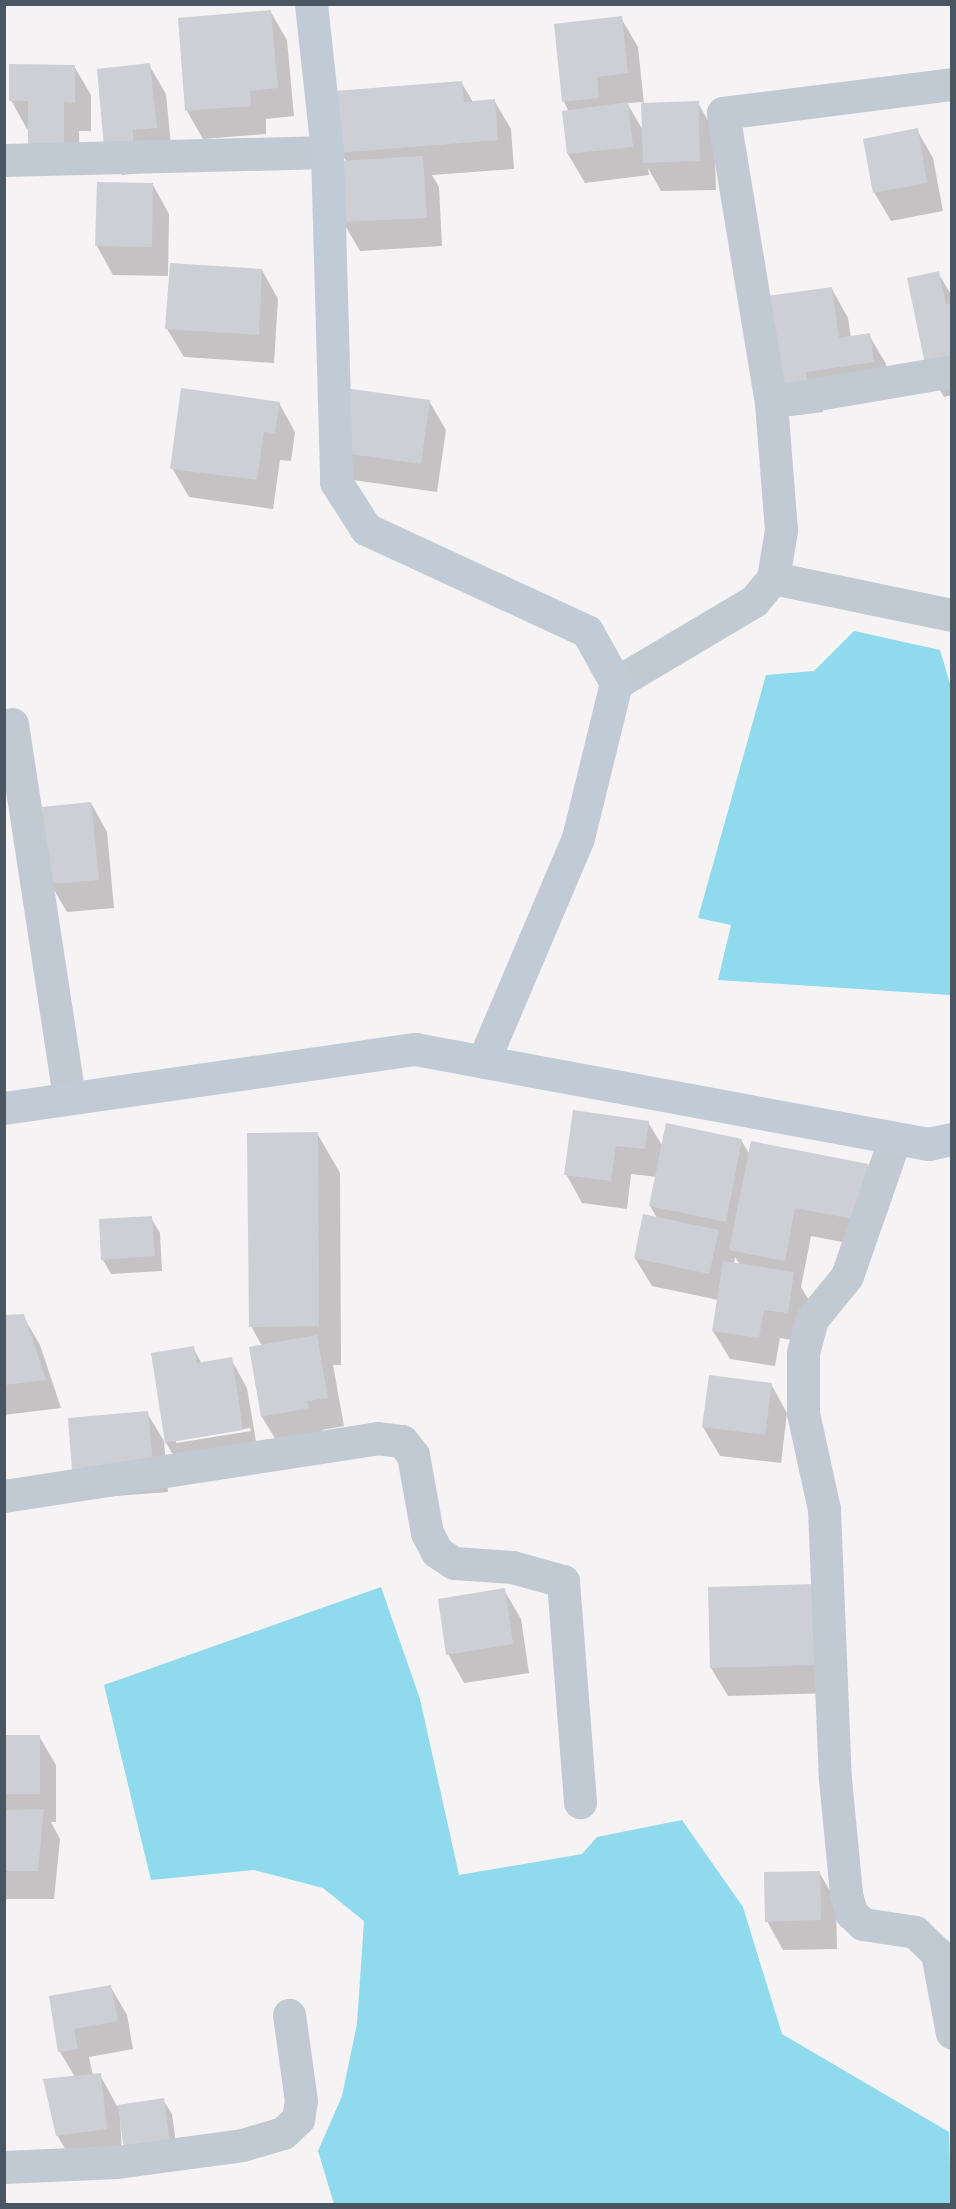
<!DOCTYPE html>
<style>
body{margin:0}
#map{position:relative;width:956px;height:2209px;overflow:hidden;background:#f5f3f3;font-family:Overpass,sans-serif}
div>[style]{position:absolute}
.water>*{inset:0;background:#90daee}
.shadow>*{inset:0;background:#0003}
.building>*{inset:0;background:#cdcfd5}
.street>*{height:33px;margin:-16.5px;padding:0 16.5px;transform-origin:16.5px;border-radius:16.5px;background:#c1cad2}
.secondary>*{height:33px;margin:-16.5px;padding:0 16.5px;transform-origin:16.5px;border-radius:16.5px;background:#c1cbd6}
span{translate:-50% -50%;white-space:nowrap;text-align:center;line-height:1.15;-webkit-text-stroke:6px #fff;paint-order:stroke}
.frame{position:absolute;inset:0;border:6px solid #4a5661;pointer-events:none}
</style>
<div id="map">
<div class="water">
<i style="clip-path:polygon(854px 631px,940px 650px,951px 687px,951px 995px,718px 980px,731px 925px,698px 918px,766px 675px,814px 671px)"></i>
<i style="clip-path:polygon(381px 1587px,420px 1699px,459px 1875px,582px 1854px,597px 1837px,682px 1820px,743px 1907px,782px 2034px,949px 2132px,951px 2204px,334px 2204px,318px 2151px,342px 2096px,357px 2024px,364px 1921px,323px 1888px,254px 1870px,151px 1880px,104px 1685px)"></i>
</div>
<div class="shadow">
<i style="clip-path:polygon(270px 11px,287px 40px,294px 116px,266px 119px,266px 134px,203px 139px,187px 111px)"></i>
<i style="clip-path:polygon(evenodd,621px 18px,638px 47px,644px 104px,698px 103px,714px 131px,716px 190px,661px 191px,648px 168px,649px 175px,585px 183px,568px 154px,569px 112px,564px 102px,621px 18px,643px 102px,644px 132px,627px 103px,643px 102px)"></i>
<i style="clip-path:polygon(149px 65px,166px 94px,172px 156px,149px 172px,122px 175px,105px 146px)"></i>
<i style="clip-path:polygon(74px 66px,91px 95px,91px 131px,79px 131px,80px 173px,27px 129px,11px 100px)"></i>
<i style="clip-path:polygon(461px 82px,473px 102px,494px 100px,511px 129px,514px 169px,432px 175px,439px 187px,442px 246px,360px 251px,343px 222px,347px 162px,341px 153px)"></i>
<i style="clip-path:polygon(917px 130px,933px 158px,943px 211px,891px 221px,874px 192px)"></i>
<i style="clip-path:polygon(153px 185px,169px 214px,168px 276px,113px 275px,97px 246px)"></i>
<i style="clip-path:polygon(262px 270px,278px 299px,274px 363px,184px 357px,167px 329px)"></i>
<i style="clip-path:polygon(938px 273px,952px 296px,952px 395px,944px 397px,927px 368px)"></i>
<i style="clip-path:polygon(832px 289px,848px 318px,851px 338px,869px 335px,886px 364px,889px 390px,821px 400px,823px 412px,791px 416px,774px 388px)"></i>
<i style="clip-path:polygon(429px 401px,446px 430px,437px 492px,353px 480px,336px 452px)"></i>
<i style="clip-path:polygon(279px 403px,295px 432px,291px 461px,280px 460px,273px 509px,189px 497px,172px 468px)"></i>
<i style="clip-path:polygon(91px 803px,107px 832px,114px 908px,67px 912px,50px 883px)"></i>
<i style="clip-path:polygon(evenodd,648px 1122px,663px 1147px,741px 1140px,750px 1155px,867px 1165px,884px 1194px,873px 1248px,811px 1236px,801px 1287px,810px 1302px,804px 1342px,780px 1338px,775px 1366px,730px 1359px,713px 1331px,718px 1300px,652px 1286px,635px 1258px,657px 1218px,650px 1206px,657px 1177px,631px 1174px,627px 1209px,582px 1203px,566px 1174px,648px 1122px,735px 1257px,740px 1265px,734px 1264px,735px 1257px)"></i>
<i style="clip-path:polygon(317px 1133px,340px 1173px,341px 1365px,333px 1365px,344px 1426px,322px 1430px,324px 1437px,279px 1445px,262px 1417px,262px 1346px,251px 1326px)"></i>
<i style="clip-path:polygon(151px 1218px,160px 1233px,162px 1271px,111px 1274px,103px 1260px)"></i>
<i style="clip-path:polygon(23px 1316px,40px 1345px,61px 1408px,4px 1415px,4px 1317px)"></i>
<i style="clip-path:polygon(evenodd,193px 1348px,202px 1364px,231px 1359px,247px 1388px,259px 1459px,183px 1471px,166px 1443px,193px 1348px,250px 1428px,251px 1431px,176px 1443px,176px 1440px,250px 1428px)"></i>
<i style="clip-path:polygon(771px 1384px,787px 1413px,781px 1463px,720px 1456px,703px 1427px)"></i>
<i style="clip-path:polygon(147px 1413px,164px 1441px,168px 1492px,90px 1498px)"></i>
<i style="clip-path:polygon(815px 1586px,834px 1693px,728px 1696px,711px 1668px)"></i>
<i style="clip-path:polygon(504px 1590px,521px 1619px,529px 1673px,464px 1683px,448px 1654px)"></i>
<i style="clip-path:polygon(4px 1736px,39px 1736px,56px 1765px,56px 1822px,51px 1822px,60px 1839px,54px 1899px,4px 1899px)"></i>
<i style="clip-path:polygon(819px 1872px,836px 1901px,837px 1949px,783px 1950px,767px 1921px)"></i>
<i style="clip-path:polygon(110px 1986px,127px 2015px,133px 2049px,89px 2057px,93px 2076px,100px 2075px,117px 2106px,163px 2100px,172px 2114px,178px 2158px,120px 2111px,122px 2158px,74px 2164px,57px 2135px,75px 2077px,60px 2052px,51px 1997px)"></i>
</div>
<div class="building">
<i style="clip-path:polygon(271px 10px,278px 88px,250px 91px,251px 106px,185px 111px,178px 18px)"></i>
<i style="clip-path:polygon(622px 16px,628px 73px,597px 77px,599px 98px,562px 102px,554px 24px)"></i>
<i style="clip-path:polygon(150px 63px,157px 128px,133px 130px,133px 144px,104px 147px,97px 69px)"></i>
<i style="clip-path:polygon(9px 64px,75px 65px,75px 103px,64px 102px,64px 145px,28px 145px,28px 101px,9px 101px)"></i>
<i style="clip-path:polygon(462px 81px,464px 102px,495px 99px,498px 140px,339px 153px,334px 91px)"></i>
<i style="clip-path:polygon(699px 101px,700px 161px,643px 163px,641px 103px)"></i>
<i style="clip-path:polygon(628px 102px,633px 147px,567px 154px,562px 111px)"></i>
<i style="clip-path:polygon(918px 128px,927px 183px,873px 193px,863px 139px)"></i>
<i style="clip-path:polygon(423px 156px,427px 218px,341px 222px,338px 161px)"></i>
<i style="clip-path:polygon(97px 182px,153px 183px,152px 247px,95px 246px)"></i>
<i style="clip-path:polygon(170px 263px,262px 269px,259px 335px,165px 329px)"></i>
<i style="clip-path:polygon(939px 271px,946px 304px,952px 303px,952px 363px,926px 369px,907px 278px)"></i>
<i style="clip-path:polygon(832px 287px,839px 338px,870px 333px,874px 362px,806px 372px,808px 383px,773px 388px,760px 297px)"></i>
<i style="clip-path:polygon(181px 388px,280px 402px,275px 433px,264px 432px,257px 480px,170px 469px)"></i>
<i style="clip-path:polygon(345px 388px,430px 400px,421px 464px,335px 452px)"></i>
<i style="clip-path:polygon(91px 802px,99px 880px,49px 884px,42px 807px)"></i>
<i style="clip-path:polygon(573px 1110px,649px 1121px,645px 1149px,616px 1146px,611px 1181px,564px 1175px)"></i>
<i style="clip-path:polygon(666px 1123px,742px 1139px,726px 1222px,649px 1206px)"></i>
<i style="clip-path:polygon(318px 1132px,319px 1326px,249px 1327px,247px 1133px)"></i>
<i style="clip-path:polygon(751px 1141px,868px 1164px,857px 1220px,795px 1208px,785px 1261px,729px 1250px)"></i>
<i style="clip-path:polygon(643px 1214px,719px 1230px,709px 1274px,634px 1258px)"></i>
<i style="clip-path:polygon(152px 1216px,155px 1256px,101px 1260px,99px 1219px)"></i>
<i style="clip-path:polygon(723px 1261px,794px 1272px,788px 1313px,764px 1310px,759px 1338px,712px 1331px)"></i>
<i style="clip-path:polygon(24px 1314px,46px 1380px,4px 1385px,4px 1315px)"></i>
<i style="clip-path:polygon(317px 1335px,328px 1398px,307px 1401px,309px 1408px,261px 1417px,249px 1347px)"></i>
<i style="clip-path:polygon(194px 1346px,197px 1363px,232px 1357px,243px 1430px,165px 1443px,151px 1353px)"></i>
<i style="clip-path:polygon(709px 1375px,772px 1383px,765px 1435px,702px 1427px)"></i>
<i style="clip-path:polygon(148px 1411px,153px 1463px,72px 1470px,68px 1418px)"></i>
<i style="clip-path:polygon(816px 1584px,818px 1665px,710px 1668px,708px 1587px)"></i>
<i style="clip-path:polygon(505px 1588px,513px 1644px,446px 1655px,438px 1599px)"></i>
<i style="clip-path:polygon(4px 1735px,40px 1735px,40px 1794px,4px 1794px)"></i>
<i style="clip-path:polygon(44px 1809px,38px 1871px,4px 1871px,4px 1810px)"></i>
<i style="clip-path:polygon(820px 1871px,821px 1920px,765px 1922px,764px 1872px)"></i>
<i style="clip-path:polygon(111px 1985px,118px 2021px,74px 2029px,78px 2049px,58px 2052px,49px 1996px)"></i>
<i style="clip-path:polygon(101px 2073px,107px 2129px,56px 2136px,43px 2079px)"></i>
<i style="clip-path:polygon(164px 2098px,170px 2143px,124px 2150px,118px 2105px)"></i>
</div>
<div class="street">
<i style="left:952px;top:84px;width:231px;rotate:172.8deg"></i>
<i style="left:723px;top:113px;width:293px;rotate:80.6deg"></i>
<i style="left:771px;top:402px;width:184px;rotate:-9.7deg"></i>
<i style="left:4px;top:160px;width:323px;rotate:-1.4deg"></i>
<i style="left:773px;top:578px;width:183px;rotate:11.7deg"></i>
<i style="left:616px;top:683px;width:161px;rotate:-30.7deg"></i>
<i style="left:754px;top:601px;width:30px;rotate:-50deg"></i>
<i style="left:773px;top:578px;width:49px;rotate:-80.5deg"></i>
<i style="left:781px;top:530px;width:128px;rotate:-94.5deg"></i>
<i style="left:12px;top:724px;width:378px;rotate:81.3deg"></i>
<i style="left:895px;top:1138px;width:146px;rotate:109.2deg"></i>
<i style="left:847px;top:1276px;width:55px;rotate:129.1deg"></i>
<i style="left:812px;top:1319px;width:35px;rotate:105deg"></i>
<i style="left:803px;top:1353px;width:60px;rotate:90deg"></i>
<i style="left:803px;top:1413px;width:98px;rotate:77.7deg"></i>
<i style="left:824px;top:1509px;width:270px;rotate:87.7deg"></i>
<i style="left:835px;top:1779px;width:116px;rotate:84.5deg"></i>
<i style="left:846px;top:1894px;width:20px;rotate:75deg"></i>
<i style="left:851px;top:1913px;width:16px;rotate:43deg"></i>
<i style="left:863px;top:1924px;width:53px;rotate:8.7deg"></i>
<i style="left:915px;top:1932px;width:30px;rotate:44deg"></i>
<i style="left:937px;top:1953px;width:81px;rotate:79.4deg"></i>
<i style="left:4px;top:1496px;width:377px;rotate:-8.8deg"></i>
<i style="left:377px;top:1438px;width:25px;rotate:7deg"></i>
<i style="left:402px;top:1441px;width:18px;rotate:52deg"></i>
<i style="left:413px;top:1455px;width:79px;rotate:79.8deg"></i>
<i style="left:427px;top:1533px;width:21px;rotate:62deg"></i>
<i style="left:437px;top:1552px;width:20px;rotate:33deg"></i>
<i style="left:454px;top:1563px;width:58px;rotate:3.9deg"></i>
<i style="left:512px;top:1567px;width:53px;rotate:15.4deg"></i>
<i style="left:563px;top:1581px;width:222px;rotate:85.6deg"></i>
<i style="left:4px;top:2167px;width:113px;rotate:-2.5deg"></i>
<i style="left:117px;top:2162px;width:126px;rotate:-7.7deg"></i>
<i style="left:242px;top:2145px;width:43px;rotate:-16.3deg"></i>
<i style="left:283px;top:2133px;width:21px;rotate:-43deg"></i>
<i style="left:298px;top:2119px;width:18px;rotate:-81deg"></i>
<i style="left:301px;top:2101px;width:87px;rotate:-97.9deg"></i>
</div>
<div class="secondary">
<i style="left:311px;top:4px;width:149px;rotate:83.8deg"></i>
<i style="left:327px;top:152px;width:330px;rotate:88.4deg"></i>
<i style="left:336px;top:482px;width:56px;rotate:57.4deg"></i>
<i style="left:366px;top:529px;width:243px;rotate:24.8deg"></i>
<i style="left:587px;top:631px;width:60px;rotate:60.9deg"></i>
<i style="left:616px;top:683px;width:160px;rotate:103.8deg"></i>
<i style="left:578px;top:838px;width:243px;rotate:113deg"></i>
<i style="left:4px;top:1108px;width:415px;rotate:-8.2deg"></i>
<i style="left:415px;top:1049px;width:522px;rotate:10.49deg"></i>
<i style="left:928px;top:1144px;width:25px;rotate:-12deg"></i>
</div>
<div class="frame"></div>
</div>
